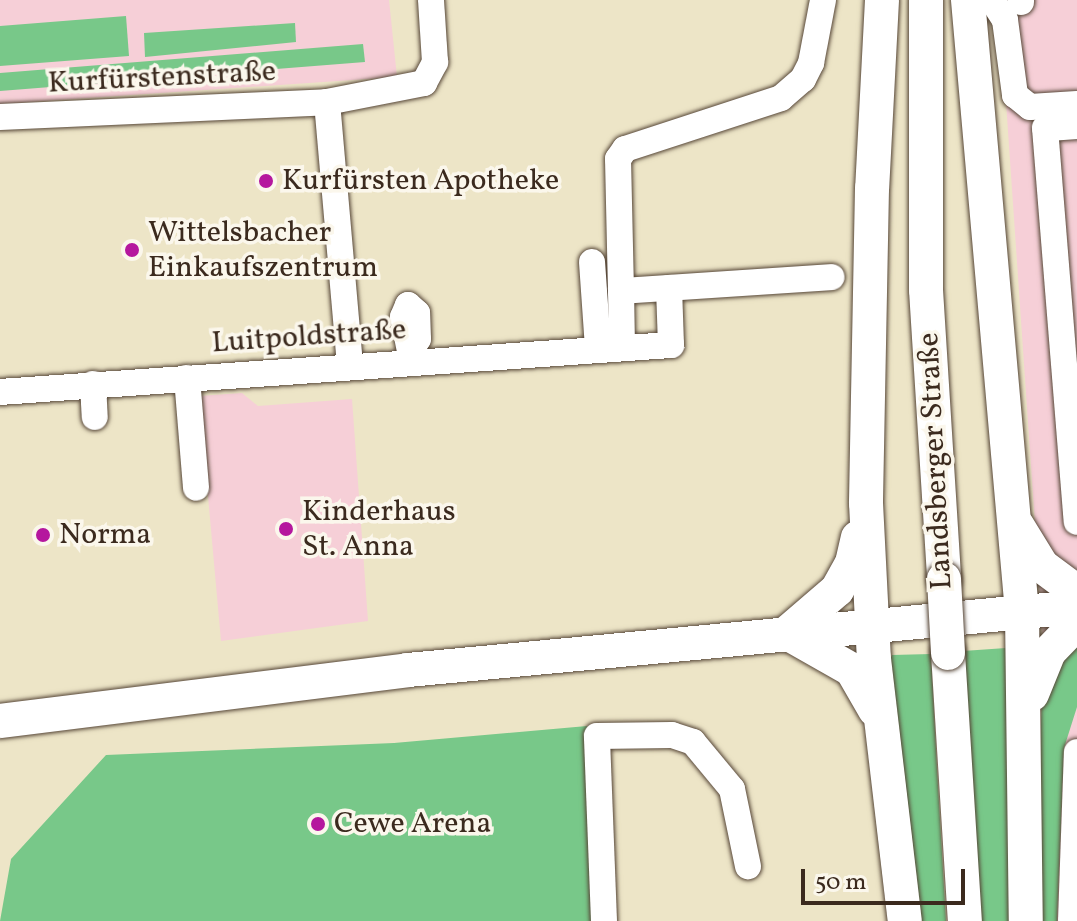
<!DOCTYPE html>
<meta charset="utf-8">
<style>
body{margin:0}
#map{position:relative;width:1077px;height:921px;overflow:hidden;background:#ede5c7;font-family:Vollkorn,serif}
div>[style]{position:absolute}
.built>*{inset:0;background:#f6cfd7}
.green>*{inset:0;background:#78c889}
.roads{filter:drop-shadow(0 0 2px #564637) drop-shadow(0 0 2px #564637)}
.minor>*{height:26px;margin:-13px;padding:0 13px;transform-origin:13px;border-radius:13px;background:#fff}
.major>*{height:34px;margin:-17px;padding:0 17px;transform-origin:17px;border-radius:17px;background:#fff}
.bridges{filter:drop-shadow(0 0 2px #564637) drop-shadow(0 0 2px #564637)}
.major-bridge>*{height:34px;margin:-17px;padding:0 17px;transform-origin:17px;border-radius:17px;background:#fff}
.dots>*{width:22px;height:22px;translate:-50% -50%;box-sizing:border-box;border:4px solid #fbf7ec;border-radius:50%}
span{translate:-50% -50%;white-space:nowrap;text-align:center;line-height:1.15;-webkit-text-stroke:7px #fbf7ec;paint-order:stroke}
.street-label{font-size:30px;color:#3b2a1e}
.poi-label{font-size:30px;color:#3b2a1e}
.left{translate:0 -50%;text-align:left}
.scale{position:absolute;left:801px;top:869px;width:164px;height:36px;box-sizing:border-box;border:4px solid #3b2a1e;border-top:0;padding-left:10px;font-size:24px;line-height:28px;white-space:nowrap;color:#3b2a1e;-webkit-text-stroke:6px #fbf7ec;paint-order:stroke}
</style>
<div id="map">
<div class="built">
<i style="clip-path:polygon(0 0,389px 0,397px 77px,0 104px)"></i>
<i style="clip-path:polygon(999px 0,1077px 0,1077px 921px,1051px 921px,1047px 699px)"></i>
<i style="clip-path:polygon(242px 393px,258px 406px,352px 399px,368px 621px,221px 641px,199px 396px)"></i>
</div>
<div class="green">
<i style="clip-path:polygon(126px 16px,129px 56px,0 66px,0 26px)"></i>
<i style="clip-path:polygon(295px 23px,296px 42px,145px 57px,144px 33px)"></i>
<i style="clip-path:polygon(363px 44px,365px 62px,0 91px,0 73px)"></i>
<i style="clip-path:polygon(1077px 639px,1077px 707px,1064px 748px,1057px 921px,1036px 921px,1042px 686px)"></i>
<i style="clip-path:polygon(1006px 648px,1014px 921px,979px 921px,963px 651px)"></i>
<i style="clip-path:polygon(931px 654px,937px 769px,946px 921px,917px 921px,889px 661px,892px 655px)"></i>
<i style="clip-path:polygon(587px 726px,596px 921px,0 921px,11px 859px,106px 755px,394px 743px)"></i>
</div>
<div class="roads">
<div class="minor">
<i style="left:992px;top:0;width:24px;rotate:57deg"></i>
<i style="left:1005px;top:20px;width:76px;rotate:82.4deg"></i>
<i style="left:1015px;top:95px;width:19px;rotate:39deg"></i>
<i style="left:1030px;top:107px;width:47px;rotate:-3.7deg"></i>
<i style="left:1021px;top:0;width:2px;rotate:90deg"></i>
<i style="left:327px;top:102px;width:264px;rotate:85deg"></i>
<i style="left:0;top:117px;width:327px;rotate:-2.6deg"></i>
<i style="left:327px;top:102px;width:99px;rotate:-11.1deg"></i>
<i style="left:424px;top:83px;width:24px;rotate:-62deg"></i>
<i style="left:435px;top:62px;width:62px;rotate:-93.7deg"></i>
<i style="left:1077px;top:126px;width:32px;rotate:176deg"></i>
<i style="left:1045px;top:128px;width:395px;rotate:85.4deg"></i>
<i style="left:592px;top:262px;width:86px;rotate:86deg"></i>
<i style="left:621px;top:291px;width:132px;rotate:-91.3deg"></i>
<i style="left:618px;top:159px;width:12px;rotate:-55deg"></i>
<i style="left:625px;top:149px;width:164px;rotate:-18.1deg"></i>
<i style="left:781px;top:98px;width:29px;rotate:-41deg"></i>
<i style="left:803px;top:79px;width:18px;rotate:-63deg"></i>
<i style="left:811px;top:63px;width:64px;rotate:-79.2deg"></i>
<i style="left:622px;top:347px;width:56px;rotate:-91deg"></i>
<i style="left:621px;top:291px;width:211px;rotate:-3.8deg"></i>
<i style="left:411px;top:350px;width:13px;rotate:-58deg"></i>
<i style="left:418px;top:339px;width:26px;rotate:-92deg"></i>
<i style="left:417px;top:313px;width:12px;rotate:-138deg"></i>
<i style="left:408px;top:305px;width:13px;rotate:113deg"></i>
<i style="left:403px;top:317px;width:45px;rotate:78.4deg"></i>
<i style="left:187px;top:378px;width:110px;rotate:85.3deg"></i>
<i style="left:93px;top:384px;width:33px;rotate:87deg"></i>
<i style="left:0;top:392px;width:673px;rotate:-4.01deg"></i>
<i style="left:671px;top:345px;width:57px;rotate:-92deg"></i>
<i style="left:604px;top:921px;width:185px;rotate:-92.2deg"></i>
<i style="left:597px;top:736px;width:75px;rotate:-0.8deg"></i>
<i style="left:672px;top:735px;width:22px;rotate:18deg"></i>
<i style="left:693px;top:742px;width:61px;rotate:50.3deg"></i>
<i style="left:732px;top:789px;width:79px;rotate:78.3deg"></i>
<i style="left:1071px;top:921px;width:169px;rotate:-88deg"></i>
</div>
<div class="major">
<i style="left:882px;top:0;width:188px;rotate:93deg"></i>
<i style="left:872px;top:188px;width:315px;rotate:91.1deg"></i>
<i style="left:866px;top:503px;width:156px;rotate:87.1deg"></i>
<i style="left:874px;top:659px;width:264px;rotate:83.3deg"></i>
<i style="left:926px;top:0;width:290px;rotate:90deg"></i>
<i style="left:926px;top:290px;width:290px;rotate:86.4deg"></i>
<i style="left:968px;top:0;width:614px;rotate:84.96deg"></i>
<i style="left:1022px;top:612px;width:309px;rotate:89.3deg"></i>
<i style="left:1017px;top:525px;width:48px;rotate:58.6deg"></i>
<i style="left:1042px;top:566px;width:44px;rotate:36.6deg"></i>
<i style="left:787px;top:633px;width:66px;rotate:-40.7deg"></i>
<i style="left:837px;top:590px;width:31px;rotate:-61deg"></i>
<i style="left:852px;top:563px;width:26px;rotate:-77deg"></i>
<i style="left:787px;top:633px;width:75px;rotate:29.6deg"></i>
<i style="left:852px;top:670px;width:46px;rotate:60.1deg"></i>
<i style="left:948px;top:653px;width:269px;rotate:86.4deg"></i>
<i style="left:1032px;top:694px;width:45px;rotate:-68deg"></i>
<i style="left:1049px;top:652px;width:40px;rotate:-46deg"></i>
<i style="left:0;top:721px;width:411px;rotate:-7.1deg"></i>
<i style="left:408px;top:670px;width:672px;rotate:-5.38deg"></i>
</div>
</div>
<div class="bridges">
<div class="major-bridge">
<i style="left:944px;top:579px;width:74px;rotate:86.9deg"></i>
</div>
</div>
<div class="dots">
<i style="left:266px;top:181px;background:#b5179e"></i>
<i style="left:132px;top:250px;background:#b5179e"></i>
<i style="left:286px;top:529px;background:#b5179e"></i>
<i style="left:43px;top:535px;background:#b5179e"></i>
<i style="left:318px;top:824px;background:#b5179e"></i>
</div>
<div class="street-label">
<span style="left:162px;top:78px;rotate:-3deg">Kurfürstenstraße</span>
<span style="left:309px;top:337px;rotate:-4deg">Luitpoldstraße</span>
<span style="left:936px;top:461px;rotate:-93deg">Landsberger Straße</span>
</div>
<div class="poi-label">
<span class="left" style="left:282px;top:181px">Kurfürsten Apotheke</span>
<span class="left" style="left:148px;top:250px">Wittelsbacher<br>Einkaufszentrum</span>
<span class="left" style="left:302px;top:529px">Kinderhaus<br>St. Anna</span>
<span class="left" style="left:59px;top:535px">Norma</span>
<span class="left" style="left:334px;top:824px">Cewe Arena</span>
</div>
<div class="scale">50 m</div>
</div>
